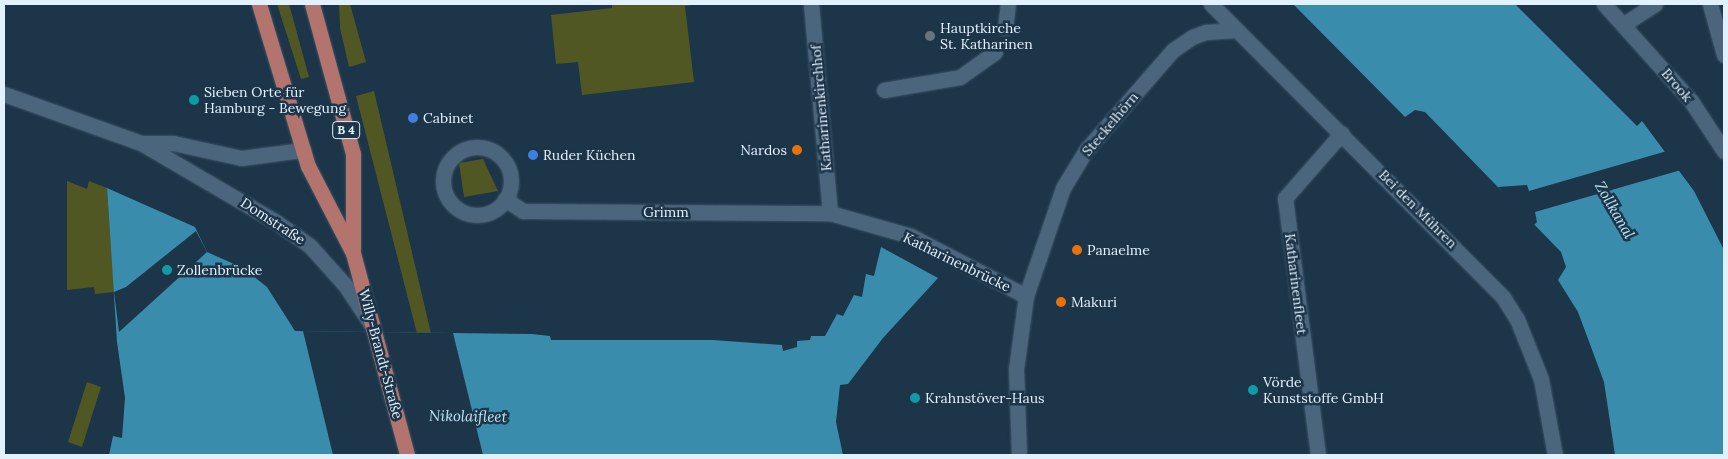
<!DOCTYPE html>
<meta charset="utf-8">
<style>
body{margin:0}
#map{position:relative;width:1728px;height:459px;overflow:hidden;background:#1c3549;font-family:Lora,serif}
div>[style]{position:absolute}
.green>*{inset:0;background:#515723}
.water>*{inset:0;background:#3a8cac}
.pier>*{inset:0;background:#1c3549}
.roads{filter:drop-shadow(0 0 1px #3e5365) drop-shadow(0 0 1px #3e5365)}
.street>*{height:15px;margin:-7.5px;padding:0 7.5px;transform-origin:7.5px;border-radius:7.5px;background:#4b657c}
.street>.ring{margin:-7.5px;padding:0;box-sizing:content-box;background:none;border:15px solid #4b657c;border-radius:50%}
.secondary>*{height:15px;margin:-7.5px;padding:0 7.5px;transform-origin:7.5px;border-radius:7.5px;background:#4b657c}
.primary>*{height:15px;margin:-7.5px;padding:0 7.5px;transform-origin:7.5px;border-radius:7.5px;background:#b2746c}
.dots>*{width:14px;height:14px;translate:-50% -50%;box-sizing:border-box;border:2px solid #1c3549;border-radius:50%}
span{translate:-50% -50%;white-space:nowrap;text-align:center;line-height:1.15;-webkit-text-stroke:5px #1c3549;paint-order:stroke}
.shield-label span{padding:1px 4px;background:#1c3549;border:1px solid;border-radius:4px;-webkit-text-stroke-width:0}
.shield-label{font-size:12px;color:#e2f1fe;font-weight:700}
.poi-label{font-size:14px;color:#e2f1fe}
.left{translate:0 -50%;text-align:left}
.right{translate:-100% -50%;text-align:right}
.street-label{font-size:14px;color:#e2f1fe}
.water-label{font-size:15px;color:#bce5f6;font-style:italic}
.frame{position:absolute;inset:0;border:5px solid #e2f1fe;pointer-events:none}
</style>
<div id="map">
<div class="green">
<i style="clip-path:polygon(277px 4px,289px 4px,309px 77px,301px 79px)"></i>
<i style="clip-path:polygon(339px 4px,350px 4px,366px 62px,349px 67px,340px 28px)"></i>
<i style="clip-path:polygon(612px 4px,700px 4px,685px 6px,694px 82px,582px 95px,578px 62px,556px 64px,551px 15px,612px 8px)"></i>
<i style="clip-path:polygon(374px 91px,434px 346px,421px 349px,356px 96px)"></i>
<i style="clip-path:polygon(483px 159px,498px 191px,464px 197px,459px 163px)"></i>
<i style="clip-path:polygon(67px 181px,87px 189px,89px 181px,107px 188px,114px 292px,95px 294px,94px 287px,67px 290px)"></i>
<i style="clip-path:polygon(87px 382px,101px 387px,82px 447px,68px 442px)"></i>
</div>
<div class="water">
<i style="clip-path:polygon(1293px 4px,1515px 4px,1637px 126px,1642px 121px,1694px 191px,1724px 250px,1724px 455px,1615px 455px,1604px 382px,1578px 312px,1558px 280px,1566px 267px,1561px 252px,1425px 112px,1415px 110px,1405px 117px)"></i>
<i style="clip-path:polygon(107px 188px,195px 227px,207px 252px,243px 268px,267px 287px,295px 331px,532px 334px,550px 336px,551px 340px,713px 340px,782px 345px,783px 351px,797px 347px,797px 341px,810px 340px,811px 336px,825px 336px,837px 314px,843px 316px,854px 295px,862px 297px,866px 274px,874px 276px,881px 247px,938px 278px,883px 338px,848px 384px,840px 385px,836px 422px,843px 455px,109px 455px,113px 436px,122px 438px,125px 398px,117px 342px)"></i>
</div>
<div class="pier">
<i style="clip-path:polygon(1667px 151px,1681px 170px,1535px 212px,1537px 222px,1533px 226px,1498px 187px,1527px 185px,1529px 191px)"></i>
<i style="clip-path:polygon(196px 231px,207px 252px,119px 332px,114px 292px,126px 287px)"></i>
<i style="clip-path:polygon(303px 331px,453px 333px,483px 455px,333px 455px)"></i>
</div>
<div class="roads">
<div class="street">
<i style="left:811px;top:4px;width:210px;rotate:84.8deg"></i>
<i style="left:1604px;top:4px;width:130px;rotate:48.1deg"></i>
<i style="left:1691px;top:101px;width:60px;rotate:56.6deg"></i>
<i style="left:1710px;top:4px;width:53px;rotate:74.6deg"></i>
<i style="left:1624px;top:24px;width:37px;rotate:-33deg"></i>
<i style="left:1005px;top:28px;width:24px;rotate:-83deg"></i>
<i style="left:884px;top:90px;width:77px;rotate:-9.7deg"></i>
<i style="left:960px;top:77px;width:43px;rotate:-35.5deg"></i>
<i class="ring" style="left:443px;top:147px;width:53px;height:53px"></i>
<i style="left:505px;top:199px;width:22px;rotate:34deg"></i>
<i style="left:523px;top:211px;width:307px;rotate:0.4deg"></i>
<i style="left:830px;top:213px;width:84px;rotate:15.9deg"></i>
<i style="left:911px;top:236px;width:130px;rotate:27.6deg"></i>
<i style="left:1019px;top:455px;width:86px;rotate:-92deg"></i>
<i style="left:1016px;top:369px;width:74px;rotate:-82.2deg"></i>
<i style="left:1026px;top:296px;width:114px;rotate:-71.1deg"></i>
<i style="left:1063px;top:188px;width:44px;rotate:-58.8deg"></i>
<i style="left:1086px;top:150px;width:133px;rotate:-49deg"></i>
<i style="left:1173px;top:50px;width:23px;rotate:-34deg"></i>
<i style="left:1192px;top:37px;width:15px;rotate:-20deg"></i>
<i style="left:1206px;top:32px;width:30px;rotate:-4deg"></i>
<i style="left:1318px;top:455px;width:259px;rotate:-97.3deg"></i>
<i style="left:1285px;top:198px;width:86px;rotate:-48.8deg"></i>
</div>
<div class="secondary">
<i style="left:1211px;top:4px;width:414px;rotate:45.1deg"></i>
<i style="left:1503px;top:297px;width:26px;rotate:58deg"></i>
<i style="left:1517px;top:319px;width:65px;rotate:68.2deg"></i>
<i style="left:1541px;top:379px;width:77px;rotate:79.6deg"></i>
<i style="left:4px;top:94px;width:145px;rotate:19.7deg"></i>
<i style="left:141px;top:143px;width:156px;rotate:30.3deg"></i>
<i style="left:276px;top:222px;width:42px;rotate:35.2deg"></i>
<i style="left:310px;top:246px;width:52px;rotate:48.1deg"></i>
<i style="left:345px;top:285px;width:47px;rotate:56.3deg"></i>
<i style="left:142px;top:143px;width:31px"></i>
<i style="left:173px;top:143px;width:70px;rotate:12.4deg"></i>
<i style="left:241px;top:158px;width:63px;rotate:-7.4deg"></i>
</div>
<div class="primary">
<i style="left:259px;top:4px;width:169px;rotate:73.2deg"></i>
<i style="left:308px;top:166px;width:98px;rotate:62.7deg"></i>
<i style="left:353px;top:253px;width:209px;rotate:75deg"></i>
<i style="left:312px;top:4px;width:156px;rotate:74.7deg"></i>
<i style="left:353px;top:154px;width:95px;rotate:90deg"></i>
</div>
</div>
<div class="dots">
<i style="left:930px;top:36px;background:#6b7280"></i>
<i style="left:194px;top:100px;background:#0f9aa8"></i>
<i style="left:413px;top:118px;background:#3f7fe0"></i>
<i style="left:797px;top:150px;background:#e8710a"></i>
<i style="left:533px;top:155px;background:#3f7fe0"></i>
<i style="left:1077px;top:250px;background:#e8710a"></i>
<i style="left:167px;top:270px;background:#0f9aa8"></i>
<i style="left:1061px;top:302px;background:#e8710a"></i>
<i style="left:1253px;top:390px;background:#0f9aa8"></i>
<i style="left:915px;top:398px;background:#0f9aa8"></i>
</div>
<div class="shield-label">
<span style="left:346px;top:130px">B 4</span>
</div>
<div class="poi-label">
<span class="left" style="left:940px;top:36px">Hauptkirche<br>St. Katharinen</span>
<span class="left" style="left:204px;top:100px">Sieben Orte für<br>Hamburg - Bewegung</span>
<span class="left" style="left:423px;top:118px">Cabinet</span>
<span class="right" style="left:787px;top:150px">Nardos</span>
<span class="left" style="left:543px;top:155px">Ruder Küchen</span>
<span class="left" style="left:1087px;top:250px">Panaelme</span>
<span class="left" style="left:177px;top:270px">Zollenbrücke</span>
<span class="left" style="left:1071px;top:302px">Makuri</span>
<span class="left" style="left:1263px;top:390px">Vörde<br>Kunststoffe GmbH</span>
<span class="left" style="left:925px;top:398px">Krahnstöver-Haus</span>
</div>
<div class="street-label">
<span style="left:1677px;top:85px;rotate:49deg">Brook</span>
<span style="left:821px;top:108px;rotate:-95deg">Katharinenkirchhof</span>
<span style="left:1110px;top:124px;rotate:-50deg">Steckelhörn</span>
<span style="left:1418px;top:209px;rotate:45deg">Bei den Mühren</span>
<span style="left:666px;top:212px">Grimm</span>
<span style="left:273px;top:221px;rotate:33deg">Domstraße</span>
<span style="left:957px;top:262px;rotate:26deg">Katharinenbrücke</span>
<span style="left:1296px;top:284px;rotate:83deg">Katharinenfleet</span>
<span style="left:381px;top:354px;rotate:75deg">Willy-Brandt-Straße</span>
</div>
<div class="water-label">
<span style="left:1615px;top:210px;rotate:60deg">Zollkanal</span>
<span style="left:468px;top:416px;rotate:1deg">Nikolaifleet</span>
</div>
<div class="frame"></div>
</div>
